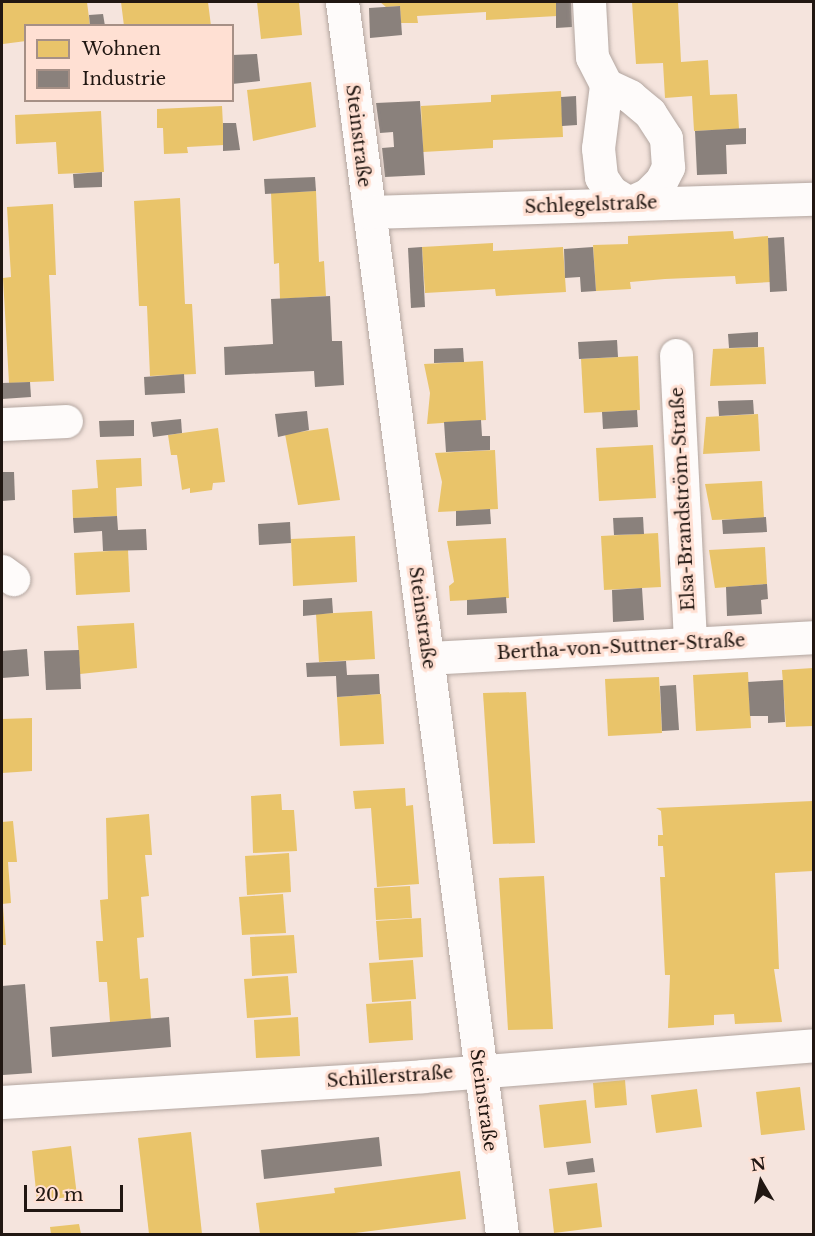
<!DOCTYPE html>
<meta charset="utf-8">
<style>
body{margin:0}
#map{position:relative;width:815px;height:1236px;overflow:hidden;background:#f5e4dd;font-family:"Libre Baskerville",serif}
div>[style]{position:absolute}
.homes>*{inset:0;background:#e9c46a}
.industry>*{inset:0;background:#8a817c}
.roads{filter:drop-shadow(0 0 2px #b3a6a0) drop-shadow(0 0 2px #b3a6a0)}
.minor>*{height:33px;margin:-16.5px;padding:0 16.5px;transform-origin:16.5px;border-radius:16.5px;background:#fefbfa}
span{translate:-50% -50%;white-space:nowrap;text-align:center;line-height:1.15;-webkit-text-stroke:6px #ffe0d3;paint-order:stroke}
.street-label{font-size:18px;color:#211712}
.frame{position:absolute;inset:0;border:3px solid #211712;pointer-events:none}
.legend{position:absolute;left:24px;top:24px;width:210px;height:78px;box-sizing:border-box;background:#ffe0d3;border:2px solid #a69086;margin:0;padding:8px 10px;list-style:none;font-size:18px;color:#211712}
.legend li{display:flex;align-items:center;gap:12px;height:30px}
.legend b{width:30px;border:2px solid #a69086}
.north{position:absolute;left:731px;top:1152px;width:60px;height:60px;-webkit-text-stroke:4px #ffe0d3;paint-order:stroke;rotate:351deg;font-size:16px;font-weight:700;line-height:24px;text-align:center;color:#211712}
.north::after{content:'';display:block;margin:auto;width:21px;height:27px;background:#211712;clip-path:polygon(50% 0,100% 100%,50% 72%,0 100%)}
.scale{position:absolute;left:24px;top:1185px;width:99px;height:27px;box-sizing:border-box;border:3px solid #211712;border-top:0;padding-left:8px;font-size:18px;line-height:21px;white-space:nowrap;color:#211712;-webkit-text-stroke:4px #ffe0d3;paint-order:stroke}
</style>
<div id="map">
<div class="homes">
<i style="clip-path:polygon(2px 2px,87px 2px,90px 26px,26px 26px,26px 41px,3px 44px)"></i>
<i style="clip-path:polygon(121px 2px,208px 2px,211px 26px,124px 26px)"></i>
<i style="clip-path:polygon(257px 2px,299px 2px,302px 35px,261px 39px)"></i>
<i style="clip-path:polygon(380px 2px,556px 2px,557px 16px,486px 20px,486px 12px,417px 16px,418px 23px,401px 23px,400px 6px,386px 7px)"></i>
<i style="clip-path:polygon(632px 2px,678px 2px,681px 62px,708px 60px,710px 95px,737px 94px,739px 129px,694px 131px,692px 96px,665px 98px,663px 63px,636px 64px)"></i>
<i style="clip-path:polygon(311px 82px,316px 127px,253px 141px,247px 90px)"></i>
<i style="clip-path:polygon(561px 91px,563px 137px,493px 140px,493px 148px,423px 152px,421px 106px,491px 102px,491px 95px)"></i>
<i style="clip-path:polygon(222px 106px,224px 145px,187px 147px,188px 153px,164px 154px,163px 128px,157px 128px,157px 109px)"></i>
<i style="clip-path:polygon(101px 111px,104px 172px,58px 174px,56px 142px,16px 144px,15px 115px)"></i>
<i style="clip-path:polygon(316px 191px,319px 262px,324px 261px,326px 296px,280px 299px,279px 263px,274px 264px,271px 193px)"></i>
<i style="clip-path:polygon(180px 198px,185px 304px,192px 304px,196px 374px,150px 376px,147px 306px,139px 306px,134px 201px)"></i>
<i style="clip-path:polygon(53px 204px,56px 275px,49px 275px,54px 381px,9px 383px,3px 278px,11px 277px,7px 207px)"></i>
<i style="clip-path:polygon(733px 231px,734px 239px,768px 236px,771px 282px,736px 284px,735px 276px,665px 279px,630px 282px,631px 289px,596px 291px,593px 245px,628px 244px,628px 236px)"></i>
<i style="clip-path:polygon(493px 243px,493px 251px,563px 247px,566px 292px,496px 296px,495px 289px,425px 293px,422px 247px)"></i>
<i style="clip-path:polygon(764px 347px,766px 384px,710px 386px,713px 349px)"></i>
<i style="clip-path:polygon(638px 356px,640px 410px,584px 413px,581px 359px)"></i>
<i style="clip-path:polygon(483px 361px,486px 420px,427px 424px,430px 393px,424px 364px)"></i>
<i style="clip-path:polygon(758px 414px,760px 451px,703px 454px,706px 417px)"></i>
<i style="clip-path:polygon(218px 428px,225px 482px,213px 483px,212px 490px,190px 493px,190px 488px,182px 490px,177px 455px,171px 455px,168px 435px)"></i>
<i style="clip-path:polygon(328px 428px,340px 500px,298px 505px,285px 434px)"></i>
<i style="clip-path:polygon(653px 445px,656px 498px,599px 501px,596px 448px)"></i>
<i style="clip-path:polygon(495px 450px,498px 509px,438px 512px,442px 482px,435px 453px)"></i>
<i style="clip-path:polygon(141px 458px,142px 486px,116px 488px,117px 516px,73px 518px,72px 490px,98px 488px,96px 460px)"></i>
<i style="clip-path:polygon(762px 481px,764px 518px,712px 520px,705px 484px)"></i>
<i style="clip-path:polygon(658px 533px,661px 587px,604px 590px,601px 536px)"></i>
<i style="clip-path:polygon(355px 536px,357px 582px,293px 586px,291px 539px)"></i>
<i style="clip-path:polygon(506px 538px,509px 598px,450px 601px,449px 586px,454px 582px,447px 541px)"></i>
<i style="clip-path:polygon(765px 547px,767px 584px,715px 588px,709px 550px)"></i>
<i style="clip-path:polygon(128px 550px,130px 592px,76px 595px,74px 553px)"></i>
<i style="clip-path:polygon(372px 611px,375px 659px,319px 662px,316px 614px)"></i>
<i style="clip-path:polygon(134px 623px,137px 668px,80px 674px,77px 626px)"></i>
<i style="clip-path:polygon(813px 668px,813px 726px,786px 727px,782px 670px)"></i>
<i style="clip-path:polygon(748px 672px,751px 728px,696px 731px,693px 675px)"></i>
<i style="clip-path:polygon(659px 677px,662px 733px,608px 736px,605px 679px)"></i>
<i style="clip-path:polygon(526px 692px,535px 843px,493px 844px,483px 693px)"></i>
<i style="clip-path:polygon(381px 694px,384px 744px,340px 746px,337px 697px)"></i>
<i style="clip-path:polygon(32px 718px,32px 771px,2px 773px,2px 719px)"></i>
<i style="clip-path:polygon(405px 788px,406px 806px,413px 805px,419px 884px,377px 887px,371px 808px,355px 809px,353px 791px)"></i>
<i style="clip-path:polygon(281px 794px,282px 810px,294px 810px,297px 851px,253px 853px,251px 796px)"></i>
<i style="clip-path:polygon(813px 801px,813px 871px,775px 873px,779px 969px,774px 969px,782px 1022px,735px 1024px,734px 1014px,714px 1015px,714px 1025px,668px 1028px,670px 975px,665px 975px,660px 877px,665px 877px,663px 846px,658px 846px,658px 835px,663px 835px,661px 811px,656px 808px)"></i>
<i style="clip-path:polygon(149px 814px,152px 855px,145px 855px,149px 896px,141px 897px,144px 937px,137px 938px,140px 979px,148px 978px,151px 1019px,110px 1022px,107px 982px,99px 982px,96px 941px,103px 941px,100px 900px,108px 899px,106px 818px)"></i>
<i style="clip-path:polygon(13px 821px,17px 862px,8px 862px,11px 903px,2px 904px,2px 822px)"></i>
<i style="clip-path:polygon(289px 853px,291px 892px,247px 895px,245px 856px)"></i>
<i style="clip-path:polygon(544px 876px,553px 1029px,508px 1030px,499px 878px)"></i>
<i style="clip-path:polygon(410px 886px,412px 918px,376px 920px,374px 888px)"></i>
<i style="clip-path:polygon(283px 894px,286px 933px,242px 935px,239px 897px)"></i>
<i style="clip-path:polygon(2px 906px,3px 906px,6px 945px,2px 945px)"></i>
<i style="clip-path:polygon(421px 918px,423px 957px,379px 960px,376px 921px)"></i>
<i style="clip-path:polygon(294px 935px,297px 973px,252px 976px,250px 937px)"></i>
<i style="clip-path:polygon(413px 960px,416px 999px,372px 1002px,369px 963px)"></i>
<i style="clip-path:polygon(288px 976px,291px 1015px,247px 1018px,244px 979px)"></i>
<i style="clip-path:polygon(411px 1001px,413px 1040px,369px 1043px,366px 1004px)"></i>
<i style="clip-path:polygon(298px 1017px,300px 1056px,256px 1058px,254px 1020px)"></i>
<i style="clip-path:polygon(625px 1080px,627px 1105px,595px 1108px,593px 1083px)"></i>
<i style="clip-path:polygon(800px 1087px,805px 1130px,761px 1135px,756px 1092px)"></i>
<i style="clip-path:polygon(697px 1089px,702px 1127px,656px 1133px,651px 1095px)"></i>
<i style="clip-path:polygon(586px 1100px,591px 1143px,544px 1148px,539px 1105px)"></i>
<i style="clip-path:polygon(191px 1132px,202px 1234px,149px 1234px,138px 1138px)"></i>
<i style="clip-path:polygon(71px 1146px,77px 1196px,37px 1201px,32px 1151px)"></i>
<i style="clip-path:polygon(460px 1171px,466px 1219px,347px 1234px,260px 1234px,256px 1203px,335px 1193px,334px 1188px)"></i>
<i style="clip-path:polygon(597px 1183px,602px 1227px,554px 1233px,549px 1189px)"></i>
<i style="clip-path:polygon(79px 1224px,81px 1234px,51px 1234px,50px 1227px)"></i>
</div>
<div class="industry">
<i style="clip-path:polygon(556px 2px,571px 2px,572px 27px,556px 28px)"></i>
<i style="clip-path:polygon(400px 6px,402px 35px,370px 38px,369px 8px)"></i>
<i style="clip-path:polygon(103px 14px,105px 26px,90px 26px,89px 15px)"></i>
<i style="clip-path:polygon(257px 54px,260px 81px,232px 84px,232px 55px)"></i>
<i style="clip-path:polygon(576px 96px,577px 125px,562px 126px,561px 97px)"></i>
<i style="clip-path:polygon(420px 101px,425px 175px,385px 177px,382px 148px,394px 147px,393px 132px,380px 133px,376px 103px)"></i>
<i style="clip-path:polygon(223px 123px,236px 123px,240px 150px,223px 151px)"></i>
<i style="clip-path:polygon(746px 128px,746px 144px,726px 145px,727px 174px,697px 175px,695px 131px)"></i>
<i style="clip-path:polygon(102px 172px,102px 187px,74px 188px,73px 174px)"></i>
<i style="clip-path:polygon(315px 177px,316px 191px,265px 194px,264px 179px)"></i>
<i style="clip-path:polygon(784px 237px,787px 291px,770px 292px,768px 238px)"></i>
<i style="clip-path:polygon(422px 247px,425px 307px,411px 308px,408px 248px)"></i>
<i style="clip-path:polygon(593px 247px,596px 291px,581px 292px,580px 277px,565px 278px,564px 249px)"></i>
<i style="clip-path:polygon(330px 296px,332px 341px,342px 341px,344px 385px,315px 387px,314px 371px,225px 375px,224px 347px,273px 344px,271px 299px)"></i>
<i style="clip-path:polygon(758px 332px,758px 347px,729px 348px,728px 334px)"></i>
<i style="clip-path:polygon(617px 340px,618px 357px,579px 359px,578px 342px)"></i>
<i style="clip-path:polygon(463px 348px,464px 362px,434px 363px,434px 349px)"></i>
<i style="clip-path:polygon(184px 374px,185px 393px,145px 395px,144px 377px)"></i>
<i style="clip-path:polygon(30px 382px,31px 397px,2px 399px,2px 383px)"></i>
<i style="clip-path:polygon(753px 400px,754px 414px,719px 416px,718px 401px)"></i>
<i style="clip-path:polygon(637px 410px,638px 427px,603px 429px,602px 412px)"></i>
<i style="clip-path:polygon(307px 411px,309px 430px,278px 437px,275px 414px)"></i>
<i style="clip-path:polygon(181px 419px,182px 433px,153px 437px,151px 422px)"></i>
<i style="clip-path:polygon(134px 420px,134px 436px,100px 437px,99px 421px)"></i>
<i style="clip-path:polygon(481px 420px,482px 436px,490px 436px,490px 450px,446px 452px,444px 422px)"></i>
<i style="clip-path:polygon(2px 472px,14px 472px,15px 500px,2px 501px)"></i>
<i style="clip-path:polygon(490px 509px,491px 524px,456px 526px,456px 511px)"></i>
<i style="clip-path:polygon(117px 516px,118px 530px,146px 529px,147px 550px,103px 551px,102px 531px,74px 533px,73px 518px)"></i>
<i style="clip-path:polygon(643px 517px,644px 534px,614px 535px,613px 518px)"></i>
<i style="clip-path:polygon(766px 517px,767px 532px,723px 534px,722px 520px)"></i>
<i style="clip-path:polygon(290px 522px,291px 543px,259px 545px,258px 524px)"></i>
<i style="clip-path:polygon(767px 584px,768px 599px,761px 600px,762px 614px,727px 616px,726px 587px)"></i>
<i style="clip-path:polygon(642px 588px,644px 620px,613px 622px,612px 590px)"></i>
<i style="clip-path:polygon(506px 597px,507px 613px,467px 615px,467px 600px)"></i>
<i style="clip-path:polygon(332px 598px,333px 613px,303px 616px,303px 600px)"></i>
<i style="clip-path:polygon(27px 649px,29px 676px,2px 678px,2px 651px)"></i>
<i style="clip-path:polygon(79px 650px,81px 689px,46px 690px,44px 651px)"></i>
<i style="clip-path:polygon(346px 661px,347px 675px,379px 674px,380px 694px,337px 697px,336px 676px,307px 677px,306px 663px)"></i>
<i style="clip-path:polygon(783px 680px,785px 722px,768px 723px,768px 716px,750px 716px,748px 682px)"></i>
<i style="clip-path:polygon(676px 685px,679px 730px,662px 731px,660px 686px)"></i>
<i style="clip-path:polygon(25px 984px,32px 1073px,3px 1075px,2px 986px)"></i>
<i style="clip-path:polygon(169px 1017px,171px 1047px,52px 1057px,50px 1027px)"></i>
<i style="clip-path:polygon(379px 1137px,382px 1166px,264px 1179px,261px 1150px)"></i>
<i style="clip-path:polygon(593px 1158px,595px 1172px,568px 1175px,566px 1162px)"></i>
</div>
<div class="roads">
<div class="minor">
<i style="left:342px;top:2px;width:1242px;rotate:82.6deg"></i>
<i style="left:589px;top:2px;width:55px;rotate:86.9deg"></i>
<i style="left:592px;top:57px;width:31px;rotate:63deg"></i>
<i style="left:606px;top:85px;width:64px;rotate:97.2deg"></i>
<i style="left:598px;top:148px;width:29px;rotate:84deg"></i>
<i style="left:601px;top:177px;width:18px;rotate:56deg"></i>
<i style="left:611px;top:192px;width:21px;rotate:31deg"></i>
<i style="left:629px;top:203px;width:21px;rotate:-25deg"></i>
<i style="left:648px;top:194px;width:18px;rotate:-45deg"></i>
<i style="left:661px;top:181px;width:16px;rotate:-63deg"></i>
<i style="left:668px;top:167px;width:29px;rotate:-94deg"></i>
<i style="left:666px;top:138px;width:30px;rotate:-123deg"></i>
<i style="left:650px;top:113px;width:26px;rotate:-140deg"></i>
<i style="left:630px;top:96px;width:26px;rotate:-155deg"></i>
<i style="left:369px;top:212px;width:445px;rotate:-1.7deg"></i>
<i style="left:676px;top:355px;width:288px;rotate:87.2deg"></i>
<i style="left:2px;top:424px;width:64px;rotate:-2.7deg"></i>
<i style="left:2px;top:571px;width:14px;rotate:36deg"></i>
<i style="left:428px;top:658px;width:387px;rotate:-3.1deg"></i>
<i style="left:2px;top:1102px;width:422px;rotate:-3.5deg"></i>
<i style="left:423px;top:1076px;width:392px;rotate:-4.5deg"></i>
</div>
</div>
<div class="street-label">
<span style="left:358px;top:136px;rotate:83deg">Steinstraße</span>
<span style="left:591px;top:205px;rotate:-2deg">Schlegelstraße</span>
<span style="left:683px;top:499px;rotate:-93deg">Elsa-Brandström-Straße</span>
<span style="left:422px;top:618px;rotate:82deg">Steinstraße</span>
<span style="left:621px;top:647px;rotate:-3deg">Bertha-von-Suttner-Straße</span>
<span style="left:390px;top:1077px;rotate:-4deg">Schillerstraße</span>
<span style="left:483px;top:1100px;rotate:82deg">Steinstraße</span>
</div>
<div class="frame"></div>
<ul class="legend">
<li><b style="height:16px;background:#e9c46a"></b>Wohnen</li>
<li><b style="height:16px;background:#8a817c"></b>Industrie</li>
</ul>
<div class="north">N</div>
<div class="scale">20 m</div>
</div>
